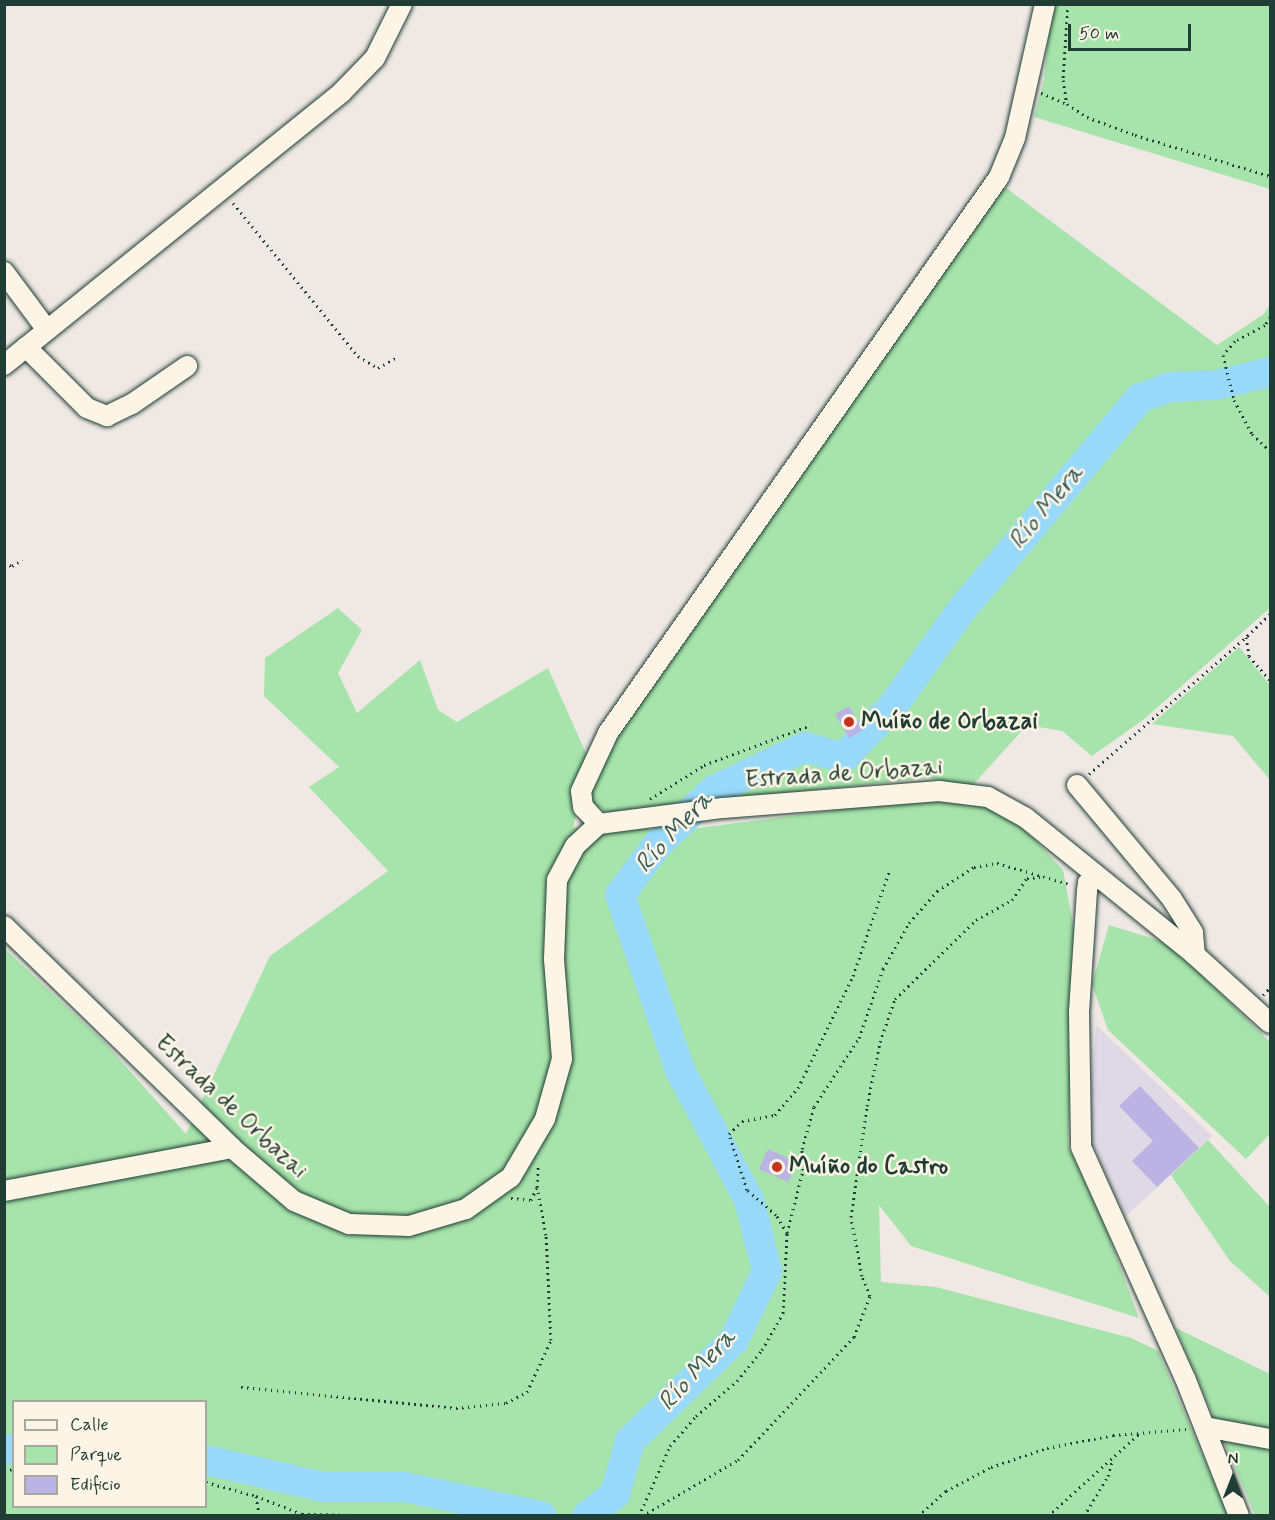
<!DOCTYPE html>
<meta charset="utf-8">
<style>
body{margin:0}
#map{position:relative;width:1275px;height:1520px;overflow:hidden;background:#efe8e5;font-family:Mynerve,sans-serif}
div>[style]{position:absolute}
.built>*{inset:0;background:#dfd8e5}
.green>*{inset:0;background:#a7e4ab}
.river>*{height:30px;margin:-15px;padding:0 15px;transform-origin:15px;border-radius:15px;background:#98d9fa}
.building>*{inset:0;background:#bbb3e4}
.path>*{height:3px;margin-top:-1.5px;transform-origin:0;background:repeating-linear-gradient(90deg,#1f3d34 0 1.5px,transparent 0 6px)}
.roads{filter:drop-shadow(0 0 2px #1f3d34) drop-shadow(0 0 2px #1f3d34)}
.minor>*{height:20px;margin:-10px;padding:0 10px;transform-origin:10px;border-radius:10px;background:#fcf5e5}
.dots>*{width:16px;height:16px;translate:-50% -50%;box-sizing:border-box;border:3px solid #fcf5e5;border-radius:50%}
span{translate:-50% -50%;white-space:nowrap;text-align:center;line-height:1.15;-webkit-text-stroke:5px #fcf5e5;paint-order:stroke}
.poi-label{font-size:24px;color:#1f3d34;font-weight:700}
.left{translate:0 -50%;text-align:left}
.street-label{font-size:24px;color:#1f3d34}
.water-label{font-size:26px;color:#375c5c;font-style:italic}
.frame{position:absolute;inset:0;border:6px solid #1f3d34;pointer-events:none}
.legend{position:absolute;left:12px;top:1400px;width:195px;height:108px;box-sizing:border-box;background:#fcf5e5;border:2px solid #a4ab9e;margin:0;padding:8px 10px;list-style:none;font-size:18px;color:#1f3d34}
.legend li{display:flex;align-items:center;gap:12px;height:30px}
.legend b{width:30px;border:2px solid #a4ab9e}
.north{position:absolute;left:1203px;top:1448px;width:60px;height:60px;-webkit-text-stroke:4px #fcf5e5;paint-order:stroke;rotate:0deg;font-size:16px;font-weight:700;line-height:24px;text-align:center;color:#1f3d34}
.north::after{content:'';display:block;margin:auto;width:21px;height:27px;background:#1f3d34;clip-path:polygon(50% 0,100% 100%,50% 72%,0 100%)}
.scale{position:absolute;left:1068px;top:24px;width:123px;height:27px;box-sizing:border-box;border:3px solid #1f3d34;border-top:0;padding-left:8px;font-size:18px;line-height:21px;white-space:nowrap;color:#1f3d34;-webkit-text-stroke:4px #fcf5e5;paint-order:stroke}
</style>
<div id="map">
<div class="built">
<i style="clip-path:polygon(1096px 1025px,1212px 1136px,1125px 1217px,1087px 1129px)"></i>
</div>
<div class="green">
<i style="clip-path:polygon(1052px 5px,1270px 5px,1270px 189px,1034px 117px,1044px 79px)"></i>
<i style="clip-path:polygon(1005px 187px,1217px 345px,1264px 314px,1270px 305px,1270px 608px,1143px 720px,1092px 756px,1062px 731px,1027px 725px,971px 787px,927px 778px,607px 812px,595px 805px,589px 798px,612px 736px)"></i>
<i style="clip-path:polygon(evenodd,338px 608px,362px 630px,338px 673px,357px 713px,420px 660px,438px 710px,457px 722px,548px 668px,589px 760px,573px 828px,691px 829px,919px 799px,988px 806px,1028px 832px,1063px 870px,1074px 929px,1068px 1146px,1103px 1221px,1139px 1318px,911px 1246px,879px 1205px,881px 1282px,936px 1287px,1131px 1338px,1158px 1351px,1228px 1515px,5px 1515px,4px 948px,104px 1042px,186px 1134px,270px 956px,388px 871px,309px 787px,339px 767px,264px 696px,265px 658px,338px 608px,14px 1402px,206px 1402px,206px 1506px,14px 1506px,14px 1402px)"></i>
<i style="clip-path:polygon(1239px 647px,1270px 685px,1270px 780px,1233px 736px,1152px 724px)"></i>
<i style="clip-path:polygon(1109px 925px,1170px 944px,1270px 1042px,1270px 1134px,1246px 1159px,1108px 1030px,1092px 984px)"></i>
<i style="clip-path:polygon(1208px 1140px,1270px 1207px,1270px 1297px,1230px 1261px,1171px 1175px)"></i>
<i style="clip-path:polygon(1176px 1328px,1270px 1374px,1270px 1515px,1255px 1515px)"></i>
</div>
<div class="river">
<i style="left:4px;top:1450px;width:10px;rotate:-6deg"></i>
<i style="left:206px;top:1460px;width:121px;rotate:12.9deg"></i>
<i style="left:324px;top:1487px;width:81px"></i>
<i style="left:405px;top:1487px;width:140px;rotate:12deg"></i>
<i style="left:587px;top:1516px;width:36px;rotate:-38deg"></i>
<i style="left:615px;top:1494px;width:55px;rotate:-74.2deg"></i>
<i style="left:630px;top:1441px;width:145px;rotate:-44.2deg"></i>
<i style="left:734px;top:1340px;width:76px;rotate:-64.4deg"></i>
<i style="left:767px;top:1271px;width:73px;rotate:-104.2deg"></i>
<i style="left:749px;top:1200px;width:147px;rotate:-118deg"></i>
<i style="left:680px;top:1070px;width:185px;rotate:-108.9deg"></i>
<i style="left:620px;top:895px;width:62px;rotate:-53.5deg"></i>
<i style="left:657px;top:845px;width:79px;rotate:-44deg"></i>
<i style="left:714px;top:790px;width:101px;rotate:-25.3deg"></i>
<i style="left:805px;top:747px;width:40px;rotate:16deg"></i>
<i style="left:843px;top:758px;width:71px;rotate:-46.1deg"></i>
<i style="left:892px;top:707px;width:122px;rotate:-54.4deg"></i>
<i style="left:963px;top:608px;width:275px;rotate:-49.9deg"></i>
<i style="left:1140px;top:398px;width:32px;rotate:-20deg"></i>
<i style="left:1170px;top:387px;width:46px;rotate:-2.5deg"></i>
<i style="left:1216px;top:385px;width:56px;rotate:-13.5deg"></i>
</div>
<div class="building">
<i style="clip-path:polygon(849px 706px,863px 730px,849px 738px,835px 714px)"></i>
<i style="clip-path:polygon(1140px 1086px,1199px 1148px,1157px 1187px,1132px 1161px,1153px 1141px,1119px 1106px)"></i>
<i style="clip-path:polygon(768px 1149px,797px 1162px,788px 1182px,759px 1169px)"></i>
</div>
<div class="path">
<i style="left:1068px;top:4px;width:76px;rotate:93.8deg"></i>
<i style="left:1063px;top:80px;width:24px;rotate:81deg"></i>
<i style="left:1067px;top:104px;width:24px;rotate:33deg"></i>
<i style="left:1087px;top:117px;width:51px;rotate:20.6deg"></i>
<i style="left:1135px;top:135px;width:141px;rotate:16.9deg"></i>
<i style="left:1041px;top:93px;width:28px;rotate:23deg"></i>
<i style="left:233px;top:203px;width:198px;rotate:50.8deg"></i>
<i style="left:358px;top:356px;width:23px;rotate:31deg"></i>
<i style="left:378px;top:368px;width:20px;rotate:-30deg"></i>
<i style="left:1270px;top:317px;width:9px;rotate:122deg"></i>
<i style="left:1265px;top:325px;width:34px;rotate:152deg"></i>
<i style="left:1235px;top:341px;width:18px;rotate:131deg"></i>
<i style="left:1223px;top:355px;width:46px;rotate:76.3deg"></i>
<i style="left:1234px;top:400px;width:38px;rotate:62deg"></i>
<i style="left:1252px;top:434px;width:25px;rotate:43deg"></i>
<i style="left:4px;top:563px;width:9px;rotate:21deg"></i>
<i style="left:12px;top:566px;width:12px;rotate:-31deg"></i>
<i style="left:1270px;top:614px;width:33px;rotate:136deg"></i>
<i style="left:1246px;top:637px;width:19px;rotate:81deg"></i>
<i style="left:1249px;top:656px;width:32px;rotate:49deg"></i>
<i style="left:1089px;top:774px;width:208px;rotate:-41.1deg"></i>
<i style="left:650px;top:799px;width:64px;rotate:-32.2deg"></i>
<i style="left:704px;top:765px;width:114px;rotate:-20.5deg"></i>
<i style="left:1263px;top:995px;width:10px;rotate:-45deg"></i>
<i style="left:511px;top:1198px;width:20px;rotate:6deg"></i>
<i style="left:531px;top:1200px;width:14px;rotate:-65deg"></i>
<i style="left:537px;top:1187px;width:21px;rotate:-87deg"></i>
<i style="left:787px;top:1233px;width:21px;rotate:-121deg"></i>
<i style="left:776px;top:1215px;width:38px;rotate:-139deg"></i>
<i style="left:747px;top:1190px;width:59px;rotate:-107.8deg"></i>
<i style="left:729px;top:1134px;width:18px;rotate:-45deg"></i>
<i style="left:742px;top:1121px;width:34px;rotate:-10deg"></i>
<i style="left:775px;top:1115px;width:35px;rotate:-50deg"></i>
<i style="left:798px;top:1088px;width:125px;rotate:-63.8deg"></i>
<i style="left:853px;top:976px;width:113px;rotate:-70.9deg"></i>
<i style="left:241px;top:1387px;width:216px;rotate:5.6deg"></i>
<i style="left:456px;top:1408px;width:50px;rotate:-5.7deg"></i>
<i style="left:506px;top:1403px;width:24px;rotate:-28deg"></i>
<i style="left:527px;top:1392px;width:57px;rotate:-65.2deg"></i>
<i style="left:551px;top:1340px;width:105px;rotate:-92.7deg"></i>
<i style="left:546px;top:1235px;width:49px;rotate:-100.6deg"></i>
<i style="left:4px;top:1470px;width:10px;rotate:-6deg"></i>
<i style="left:206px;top:1482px;width:52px;rotate:15.6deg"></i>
<i style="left:256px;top:1496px;width:49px;rotate:21.4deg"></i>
<i style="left:302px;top:1514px;width:100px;rotate:1.1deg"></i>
<i style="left:256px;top:1496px;width:20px;rotate:81deg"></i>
<i style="left:639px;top:1516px;width:77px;rotate:-66.1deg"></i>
<i style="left:670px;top:1446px;width:40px;rotate:-49deg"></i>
<i style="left:696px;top:1416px;width:54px;rotate:-40.5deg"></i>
<i style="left:737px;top:1381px;width:40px;rotate:-51deg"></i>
<i style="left:762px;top:1350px;width:43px;rotate:-60.4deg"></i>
<i style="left:783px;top:1313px;width:80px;rotate:-87.1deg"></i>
<i style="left:787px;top:1233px;width:65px;rotate:-75.7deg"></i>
<i style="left:803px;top:1170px;width:21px;rotate:-93deg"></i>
<i style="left:802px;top:1149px;width:44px;rotate:-74.1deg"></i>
<i style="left:814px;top:1107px;width:82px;rotate:-56.9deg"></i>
<i style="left:859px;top:1038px;width:73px;rotate:-70.8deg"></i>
<i style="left:883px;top:969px;width:53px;rotate:-60.5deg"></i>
<i style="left:909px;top:923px;width:43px;rotate:-48.8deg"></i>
<i style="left:937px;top:891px;width:44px;rotate:-33deg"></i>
<i style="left:974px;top:867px;width:23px;rotate:-10deg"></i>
<i style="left:997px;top:863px;width:78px;rotate:16.3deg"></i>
<i style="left:642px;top:1516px;width:111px;rotate:-30.3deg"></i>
<i style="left:738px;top:1460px;width:169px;rotate:-46.7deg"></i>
<i style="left:854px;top:1337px;width:44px;rotate:-68.7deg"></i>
<i style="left:870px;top:1296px;width:22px;rotate:-112deg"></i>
<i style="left:862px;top:1276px;width:60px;rotate:-100.6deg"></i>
<i style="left:851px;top:1217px;width:112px;rotate:-81.8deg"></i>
<i style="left:867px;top:1106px;width:65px;rotate:-78.5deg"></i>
<i style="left:880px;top:1042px;width:46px;rotate:-70.8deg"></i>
<i style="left:895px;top:999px;width:113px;rotate:-44.3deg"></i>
<i style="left:976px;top:920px;width:41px;rotate:-29.1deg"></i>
<i style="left:1012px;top:900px;width:27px;rotate:-56deg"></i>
<i style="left:1027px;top:878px;width:13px;rotate:-4deg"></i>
<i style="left:918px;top:1516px;width:38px;rotate:-42deg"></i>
<i style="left:946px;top:1491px;width:51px;rotate:-28.1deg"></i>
<i style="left:991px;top:1467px;width:59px;rotate:-18.7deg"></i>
<i style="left:1047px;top:1448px;width:67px;rotate:-11.1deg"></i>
<i style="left:1113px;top:1435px;width:74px;rotate:-4.6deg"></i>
<i style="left:1048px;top:1516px;width:124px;rotate:-42.1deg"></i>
<i style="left:1084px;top:1516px;width:47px;rotate:-59deg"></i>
<i style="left:1108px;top:1476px;width:18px;rotate:-74deg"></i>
</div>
<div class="roads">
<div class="minor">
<i style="left:4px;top:272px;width:72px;rotate:53.4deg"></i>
<i style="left:26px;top:347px;width:86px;rotate:45deg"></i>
<i style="left:87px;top:408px;width:22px;rotate:22deg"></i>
<i style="left:107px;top:416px;width:28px;rotate:-26deg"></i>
<i style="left:132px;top:404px;width:67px;rotate:-34.6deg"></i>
<i style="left:4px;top:365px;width:434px;rotate:-38.9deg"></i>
<i style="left:342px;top:92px;width:47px;rotate:-45.9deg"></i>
<i style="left:375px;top:58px;width:60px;rotate:-63.4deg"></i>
<i style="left:1077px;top:785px;width:148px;rotate:50.2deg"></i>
<i style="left:1172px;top:899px;width:40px;rotate:58deg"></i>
<i style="left:1193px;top:933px;width:22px;rotate:85deg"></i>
<i style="left:599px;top:824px;width:23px;rotate:-133deg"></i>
<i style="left:583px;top:807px;width:16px;rotate:-97deg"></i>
<i style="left:581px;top:791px;width:64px;rotate:-65deg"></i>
<i style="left:608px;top:733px;width:680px;rotate:-54.88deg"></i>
<i style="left:999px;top:177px;width:42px;rotate:-67.7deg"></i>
<i style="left:1015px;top:138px;width:137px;rotate:-77.4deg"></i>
<i style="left:1097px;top:877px;width:11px;rotate:146deg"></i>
<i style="left:1088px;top:883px;width:8px;rotate:97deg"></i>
<i style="left:1087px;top:891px;width:122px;rotate:93.8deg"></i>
<i style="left:1079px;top:1013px;width:134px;rotate:89.1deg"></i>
<i style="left:1081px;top:1147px;width:253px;rotate:65.8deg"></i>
<i style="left:1185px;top:1378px;width:148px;rotate:68.6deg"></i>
<i style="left:4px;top:926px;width:318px;rotate:44.2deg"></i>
<i style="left:232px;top:1148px;width:82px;rotate:40.5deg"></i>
<i style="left:294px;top:1201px;width:60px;rotate:22.7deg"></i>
<i style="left:349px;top:1224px;width:60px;rotate:1.9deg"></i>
<i style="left:409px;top:1226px;width:59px;rotate:-16.6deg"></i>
<i style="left:466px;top:1209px;width:55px;rotate:-35.4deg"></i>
<i style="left:511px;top:1177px;width:67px;rotate:-59.6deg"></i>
<i style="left:545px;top:1119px;width:62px;rotate:-74.2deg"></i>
<i style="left:562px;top:1059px;width:100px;rotate:-94.6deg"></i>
<i style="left:554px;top:959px;width:79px;rotate:-87.8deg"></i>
<i style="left:557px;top:880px;width:38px;rotate:-62deg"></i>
<i style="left:575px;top:846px;width:33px;rotate:-43deg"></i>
<i style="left:599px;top:824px;width:125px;rotate:-7.4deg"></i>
<i style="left:723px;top:808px;width:217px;rotate:-4.5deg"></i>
<i style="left:939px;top:791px;width:49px;rotate:7deg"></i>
<i style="left:988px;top:797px;width:43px;rotate:28.9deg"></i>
<i style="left:1026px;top:818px;width:218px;rotate:39deg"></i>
<i style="left:1195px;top:955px;width:101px;rotate:42.2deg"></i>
<i style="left:4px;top:1191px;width:232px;rotate:-10.7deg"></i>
<i style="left:1205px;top:1427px;width:66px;rotate:10.5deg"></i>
</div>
</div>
<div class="dots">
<i style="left:849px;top:722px;background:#c8321e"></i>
<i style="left:777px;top:1167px;background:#c8321e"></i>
</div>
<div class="poi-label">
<span class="left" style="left:861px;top:722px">Muíño de Orbazai</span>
<span class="left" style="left:789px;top:1167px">Muíño do Castro</span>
</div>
<div class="street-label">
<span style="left:844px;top:774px;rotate:-4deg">Estrada de Orbazai</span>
<span style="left:231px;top:1107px;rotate:43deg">Estrada de Orbazai</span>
</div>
<div class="water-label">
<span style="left:1047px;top:508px;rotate:-50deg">Río Mera</span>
<span style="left:675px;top:833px;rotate:-47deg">Río Mera</span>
<span style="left:698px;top:1371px;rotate:-47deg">Río Mera</span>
</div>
<div class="frame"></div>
<ul class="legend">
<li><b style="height:8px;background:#fcf5e5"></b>Calle</li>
<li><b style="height:16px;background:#a7e4ab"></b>Parque</li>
<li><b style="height:16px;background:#bbb3e4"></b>Edificio</li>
</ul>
<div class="north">N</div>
<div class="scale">50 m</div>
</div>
